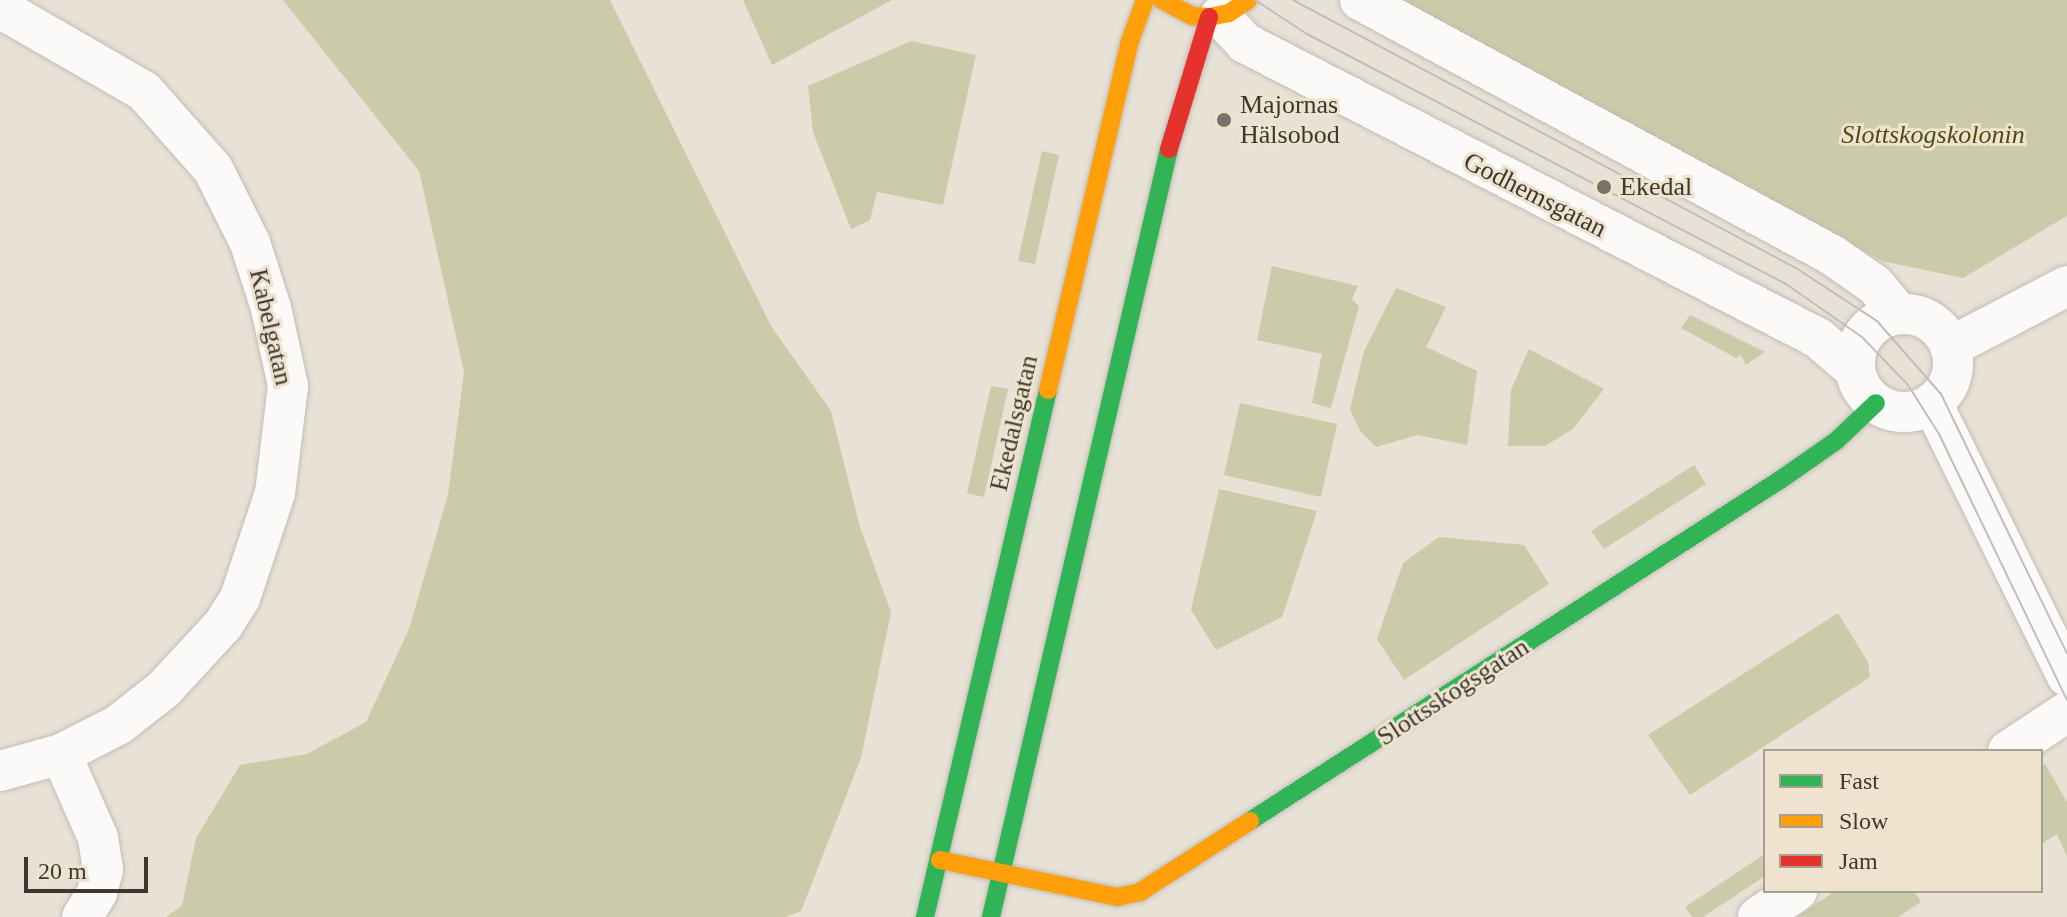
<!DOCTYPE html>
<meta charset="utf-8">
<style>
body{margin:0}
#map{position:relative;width:2067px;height:917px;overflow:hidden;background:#e8e1d6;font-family:Georgia,serif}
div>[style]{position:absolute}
.green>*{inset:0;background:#cbcaa9}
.roads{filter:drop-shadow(0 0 2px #c2bdb5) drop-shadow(0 0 2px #c2bdb5)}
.street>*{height:40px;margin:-20px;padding:0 20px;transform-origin:20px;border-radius:20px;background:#fcfaf9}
.street>.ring{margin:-20px;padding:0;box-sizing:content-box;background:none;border:40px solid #fcfaf9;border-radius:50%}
.fast>*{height:18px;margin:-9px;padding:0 9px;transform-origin:9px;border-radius:9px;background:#30b455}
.slow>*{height:18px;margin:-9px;padding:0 9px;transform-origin:9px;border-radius:9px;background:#ff9f0a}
.jam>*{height:18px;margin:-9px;padding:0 9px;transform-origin:9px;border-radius:9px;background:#e5322d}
.tram>*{height:2px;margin:-1px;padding:0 1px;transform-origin:1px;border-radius:1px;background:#c0bebc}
.dots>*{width:22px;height:22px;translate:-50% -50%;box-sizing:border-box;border:4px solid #efe3cf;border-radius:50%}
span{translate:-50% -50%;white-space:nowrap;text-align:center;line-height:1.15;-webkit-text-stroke:6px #efe3cf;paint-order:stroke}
.poi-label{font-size:26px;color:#3c3830}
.left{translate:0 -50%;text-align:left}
.park-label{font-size:26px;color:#4c4f0f;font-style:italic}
.street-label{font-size:26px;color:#3c3830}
.legend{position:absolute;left:1763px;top:749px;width:280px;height:144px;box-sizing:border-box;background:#efe3cf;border:2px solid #a79f8f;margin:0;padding:10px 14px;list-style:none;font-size:24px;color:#3c3830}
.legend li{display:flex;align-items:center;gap:16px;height:40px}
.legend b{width:40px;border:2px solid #a79f8f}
.scale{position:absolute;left:24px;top:857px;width:124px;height:36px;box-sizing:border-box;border:4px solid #3c3830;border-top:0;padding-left:10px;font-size:24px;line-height:28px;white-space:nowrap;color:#3c3830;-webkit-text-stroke:6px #efe3cf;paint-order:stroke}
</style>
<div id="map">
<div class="green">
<i style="clip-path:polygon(283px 0,610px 0,771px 326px,831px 411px,860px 527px,891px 612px,861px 758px,801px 911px,786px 917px,166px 917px,182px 906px,196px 838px,240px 765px,307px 754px,366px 722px,409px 629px,448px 495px,464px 372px,419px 171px)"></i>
<i style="clip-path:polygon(743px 0,892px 0,772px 65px)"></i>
<i style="clip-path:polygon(1403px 0,2067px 0,2067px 216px,1963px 278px,1882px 261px,1536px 78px)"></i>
<i style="clip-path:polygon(911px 41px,976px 55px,943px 205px,877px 192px,870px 220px,851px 229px,813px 132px,808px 86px)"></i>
<i style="clip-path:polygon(1042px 151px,1059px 155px,1035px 264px,1018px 261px)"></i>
<i style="clip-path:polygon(1272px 266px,1358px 286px,1352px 299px,1359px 306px,1331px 408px,1312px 403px,1322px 354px,1257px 340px)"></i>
<i style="clip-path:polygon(1396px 288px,1446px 307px,1426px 347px,1477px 371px,1467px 445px,1418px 435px,1376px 447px,1360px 431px,1350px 409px,1364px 351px)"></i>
<i style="clip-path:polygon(1690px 315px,1765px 352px,1746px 365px,1741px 355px,1736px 358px,1681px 328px)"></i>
<i style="clip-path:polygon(1529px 349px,1604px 389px,1573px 429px,1545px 446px,1508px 446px,1511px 390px)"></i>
<i style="clip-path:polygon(991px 386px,1008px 389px,984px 497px,967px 493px)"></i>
<i style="clip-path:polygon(1240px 403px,1337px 424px,1321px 497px,1224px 475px)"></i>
<i style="clip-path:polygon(1694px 465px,1706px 484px,1604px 549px,1591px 531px)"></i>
<i style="clip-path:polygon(1219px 489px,1317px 511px,1282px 617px,1216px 650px,1191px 610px)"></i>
<i style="clip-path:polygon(1439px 537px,1524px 545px,1549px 584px,1404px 680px,1377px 639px,1403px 563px)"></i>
<i style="clip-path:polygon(1838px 613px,1868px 662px,1870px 677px,1690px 795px,1648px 735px)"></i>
<i style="clip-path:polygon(2045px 764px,2067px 802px,2067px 857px,2057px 834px,2041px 844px,2041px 765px)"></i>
<i style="clip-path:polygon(1765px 854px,1765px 876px,1703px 917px,1692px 917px,1685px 907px)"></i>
<i style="clip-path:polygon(1835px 891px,1914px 891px,1921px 902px,1898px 917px,1797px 917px)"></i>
</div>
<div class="roads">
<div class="street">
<i style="left:1360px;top:0;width:536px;rotate:28.38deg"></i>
<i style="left:1832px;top:255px;width:52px;rotate:34.9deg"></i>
<i style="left:1875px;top:285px;width:38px;rotate:50deg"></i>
<i style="left:0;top:8px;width:166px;rotate:30deg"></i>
<i style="left:144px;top:91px;width:104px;rotate:48.5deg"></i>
<i style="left:213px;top:169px;width:83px;rotate:63.4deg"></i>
<i style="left:250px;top:243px;width:68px;rotate:72.1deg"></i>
<i style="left:271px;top:308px;width:80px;rotate:77.7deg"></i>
<i style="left:288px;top:386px;width:108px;rotate:96.9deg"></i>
<i style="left:275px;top:493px;width:111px;rotate:108.4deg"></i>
<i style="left:240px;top:598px;width:32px;rotate:122deg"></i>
<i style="left:223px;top:625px;width:87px;rotate:132.7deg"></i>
<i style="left:164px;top:689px;width:58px;rotate:142deg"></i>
<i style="left:118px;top:725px;width:64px;rotate:153deg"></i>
<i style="left:61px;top:754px;width:63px;rotate:164.4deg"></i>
<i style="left:1220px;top:16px;width:37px;rotate:47deg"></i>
<i style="left:1245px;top:43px;width:644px;rotate:27.24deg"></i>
<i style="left:1818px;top:338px;width:48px;rotate:40.7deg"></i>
<i class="ring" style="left:1855px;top:314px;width:58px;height:58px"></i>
<i style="left:1950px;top:347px;width:132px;rotate:-27.5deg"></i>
<i style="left:1932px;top:403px;width:305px;rotate:63.7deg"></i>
<i style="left:2008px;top:751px;width:71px;rotate:-33.5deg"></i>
<i style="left:61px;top:754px;width:92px;rotate:66.2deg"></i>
<i style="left:98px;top:838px;width:32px;rotate:81deg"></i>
<i style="left:103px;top:870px;width:24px;rotate:105deg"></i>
<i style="left:97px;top:893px;width:28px;rotate:122deg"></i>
<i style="left:1758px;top:917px;width:47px;rotate:-33.7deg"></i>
</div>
<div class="fast">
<i style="left:1250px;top:821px;width:630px;rotate:-32.76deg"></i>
<i style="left:1780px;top:480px;width:68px;rotate:-34.9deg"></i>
<i style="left:1836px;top:441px;width:55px;rotate:-43.5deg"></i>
<i style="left:925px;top:917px;width:541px;rotate:-76.86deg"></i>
<i style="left:991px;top:917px;width:788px;rotate:-76.95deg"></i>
</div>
<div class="slow">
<i style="left:1162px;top:0;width:34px;rotate:28deg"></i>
<i style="left:1192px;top:16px;width:17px;rotate:3deg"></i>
<i style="left:1209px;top:17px;width:20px;rotate:-11deg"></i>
<i style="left:1229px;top:13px;width:23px;rotate:-34deg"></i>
<i style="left:1048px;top:390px;width:355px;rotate:-76.8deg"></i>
<i style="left:1129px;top:44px;width:47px;rotate:-70deg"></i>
<i style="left:940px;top:860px;width:181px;rotate:11.8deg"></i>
<i style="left:1117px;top:897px;width:24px;rotate:-12deg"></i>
<i style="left:1140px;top:892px;width:131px;rotate:-32.8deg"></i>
</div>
<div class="jam">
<i style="left:1169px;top:149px;width:138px;rotate:-73.1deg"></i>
</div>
</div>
<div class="tram">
<i style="left:1255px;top:0;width:62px;rotate:33.2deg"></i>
<i style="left:1307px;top:34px;width:540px;rotate:27.56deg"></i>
<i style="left:1786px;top:284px;width:93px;rotate:34.9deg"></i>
<i style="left:1862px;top:337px;width:66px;rotate:46.2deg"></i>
<i style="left:1908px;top:385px;width:58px;rotate:57.7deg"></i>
<i style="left:1939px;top:434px;width:295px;rotate:64.3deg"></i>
<i style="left:1293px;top:0;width:570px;rotate:28.05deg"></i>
<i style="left:1796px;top:268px;width:97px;rotate:33.2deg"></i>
<i style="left:1877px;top:321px;width:97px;rotate:48.8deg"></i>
<i style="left:1941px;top:394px;width:288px;rotate:64.1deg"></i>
</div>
<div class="dots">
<i style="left:1224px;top:120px;background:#78736a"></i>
<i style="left:1604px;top:187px;background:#78736a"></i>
</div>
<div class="poi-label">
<span class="left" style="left:1240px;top:120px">Majornas<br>Hälsobod</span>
<span class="left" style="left:1620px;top:187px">Ekedal</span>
</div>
<div class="park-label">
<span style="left:1933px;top:135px">Slottskogskolonin</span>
</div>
<div class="street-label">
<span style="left:1535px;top:195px;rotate:27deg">Godhemsgatan</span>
<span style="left:271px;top:327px;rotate:77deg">Kabelgatan</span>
<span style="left:1014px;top:423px;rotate:-77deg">Ekedalsgatan</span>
<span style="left:1453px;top:692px;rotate:-33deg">Slottsskogsgatan</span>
</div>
<ul class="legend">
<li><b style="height:10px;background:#30b455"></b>Fast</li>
<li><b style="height:10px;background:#ff9f0a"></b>Slow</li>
<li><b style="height:10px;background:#e5322d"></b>Jam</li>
</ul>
<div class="scale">20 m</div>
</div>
